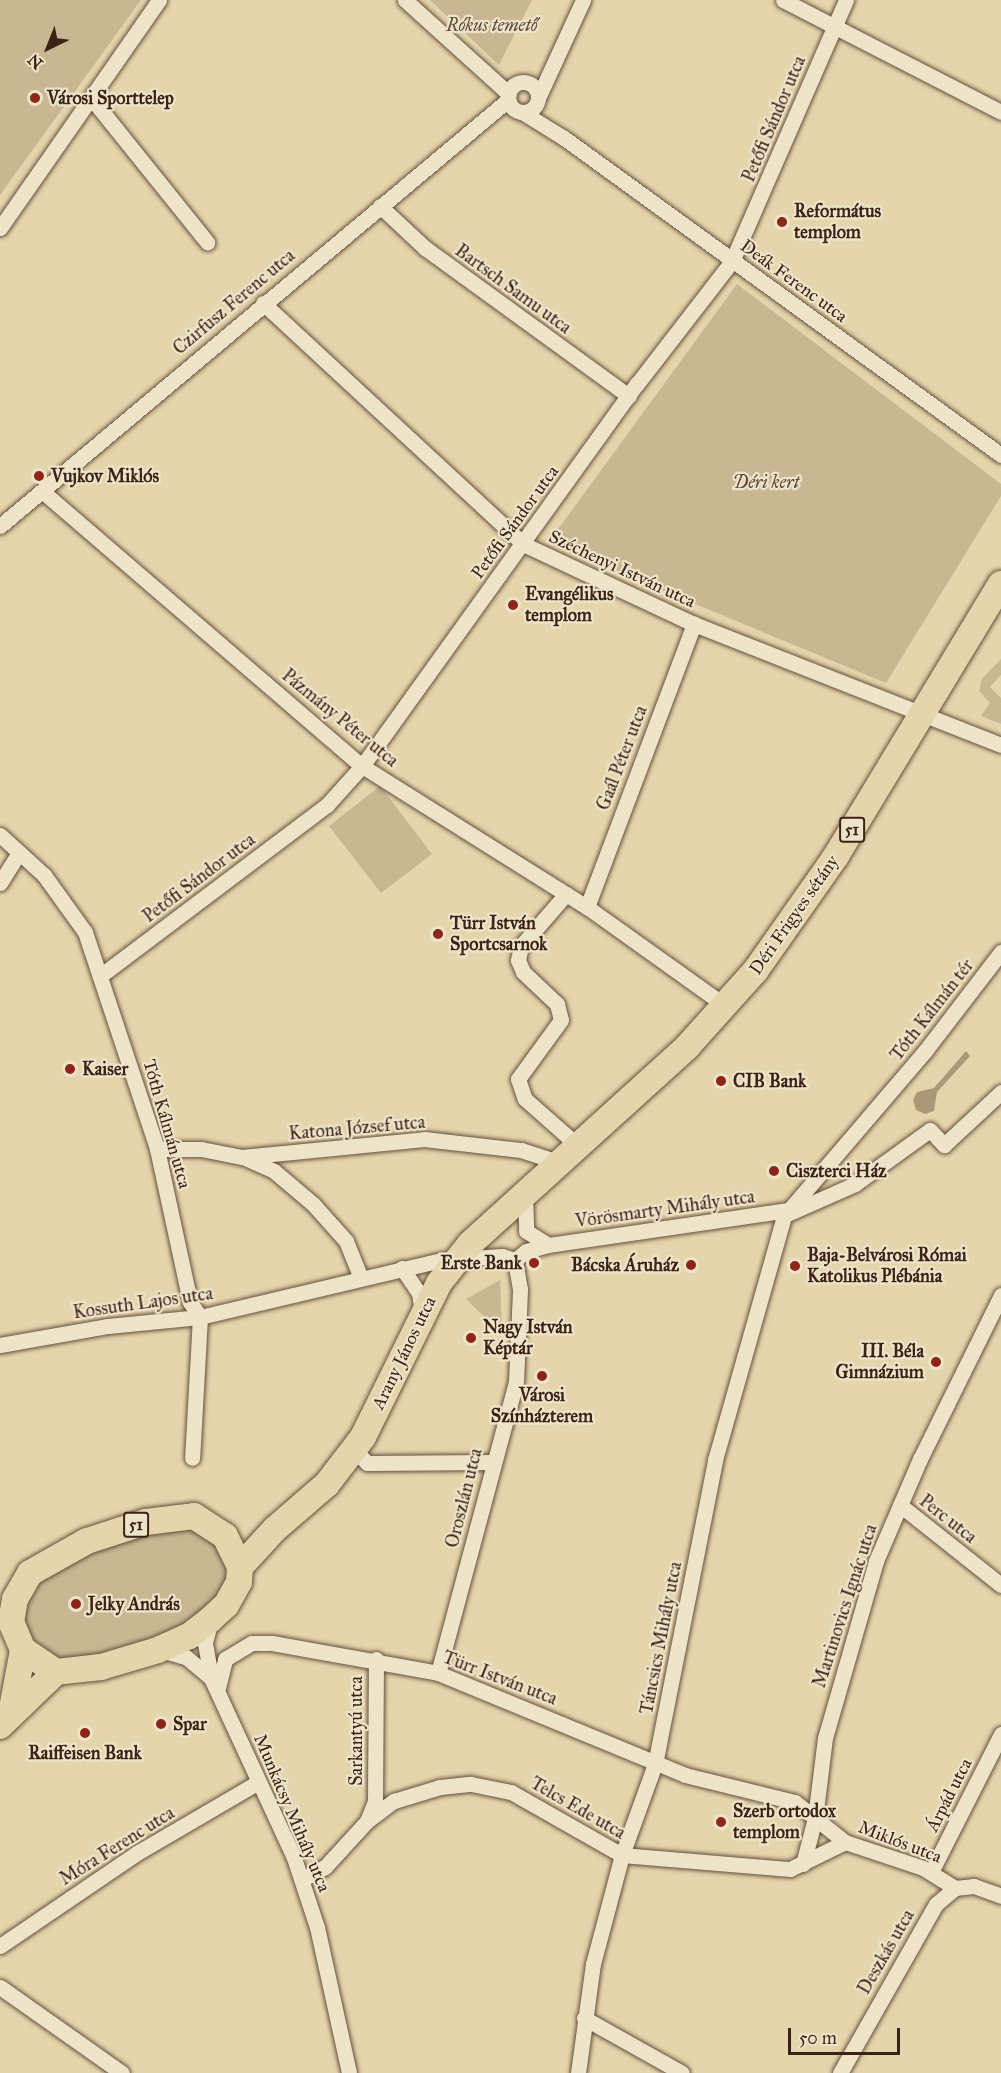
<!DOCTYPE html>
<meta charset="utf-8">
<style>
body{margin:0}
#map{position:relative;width:1001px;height:2073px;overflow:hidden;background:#e5d5ac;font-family:"IM FELL Great Primer",serif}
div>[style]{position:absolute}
.green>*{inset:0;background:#c8b792}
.water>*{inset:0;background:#ac9879}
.roads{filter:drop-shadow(0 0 2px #66503c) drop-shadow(0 0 2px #66503c)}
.street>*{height:15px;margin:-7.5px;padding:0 7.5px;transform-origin:7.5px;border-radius:7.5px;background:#eee4c9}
.street>.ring{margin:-7.5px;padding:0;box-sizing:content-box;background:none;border:15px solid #eee4c9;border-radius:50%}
.primary>*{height:26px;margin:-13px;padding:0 13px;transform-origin:13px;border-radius:13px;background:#e5d5ac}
.dots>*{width:16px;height:16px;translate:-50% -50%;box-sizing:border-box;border:3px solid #eee4c9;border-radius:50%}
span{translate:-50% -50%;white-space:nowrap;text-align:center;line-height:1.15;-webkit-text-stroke:4.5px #eee4c9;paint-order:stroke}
.shield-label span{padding:2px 4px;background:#eee4c9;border:2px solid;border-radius:4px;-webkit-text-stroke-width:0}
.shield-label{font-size:16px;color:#3c2316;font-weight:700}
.park-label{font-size:18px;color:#5f4835;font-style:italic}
.poi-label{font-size:18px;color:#3c2316;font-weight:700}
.left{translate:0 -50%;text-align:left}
.right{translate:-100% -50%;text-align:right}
.street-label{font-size:18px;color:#3c2316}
.north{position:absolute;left:18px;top:18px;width:60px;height:60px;-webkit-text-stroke:4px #eee4c9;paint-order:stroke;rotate:223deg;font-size:16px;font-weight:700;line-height:24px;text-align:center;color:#3c2316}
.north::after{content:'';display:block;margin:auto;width:21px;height:27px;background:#3c2316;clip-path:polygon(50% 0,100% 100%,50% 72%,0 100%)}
.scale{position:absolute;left:788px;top:2028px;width:112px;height:27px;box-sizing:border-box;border:3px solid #3c2316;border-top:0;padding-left:8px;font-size:18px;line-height:21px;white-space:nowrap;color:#3c2316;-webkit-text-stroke:4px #eee4c9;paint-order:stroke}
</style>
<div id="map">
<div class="green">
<i style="clip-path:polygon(0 0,141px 0,0 195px)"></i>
<i style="clip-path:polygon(430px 0,532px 0,499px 65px)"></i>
<i style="clip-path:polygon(737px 284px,1001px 484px,1001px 496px,886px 683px,548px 543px)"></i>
<i style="clip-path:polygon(1001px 659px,1001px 675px,990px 687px,1001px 698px,1001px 724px,981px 716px,990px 703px,979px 691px,982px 679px)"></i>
<i style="clip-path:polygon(380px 786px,432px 854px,381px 893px,329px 826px)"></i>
<i style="clip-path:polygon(500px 1280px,502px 1334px,466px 1299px)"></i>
<i style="clip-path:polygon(192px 1526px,208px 1533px,229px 1566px,221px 1602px,184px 1629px,73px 1667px,28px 1647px,21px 1601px,49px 1569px,149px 1530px)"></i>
</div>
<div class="water">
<i style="clip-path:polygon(966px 1051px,970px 1056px,937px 1092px,934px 1111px,925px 1114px,916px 1110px,913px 1100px,917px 1092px,934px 1088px)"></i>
</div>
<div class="roads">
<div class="street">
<i style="left:405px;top:0;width:140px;rotate:42.1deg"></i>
<i style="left:783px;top:0;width:245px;rotate:27.2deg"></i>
<i class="ring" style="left:508px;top:82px;width:15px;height:15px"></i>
<i style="left:538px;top:98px;width:108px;rotate:-65.3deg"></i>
<i style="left:92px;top:99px;width:184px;rotate:51.2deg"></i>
<i style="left:522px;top:112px;width:49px;rotate:31.8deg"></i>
<i style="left:564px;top:138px;width:540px;rotate:35.96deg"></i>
<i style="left:380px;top:206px;width:62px;rotate:43deg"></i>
<i style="left:425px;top:248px;width:252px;rotate:36deg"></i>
<i style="left:0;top:228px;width:278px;rotate:-55.1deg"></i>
<i style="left:263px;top:303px;width:355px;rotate:42.8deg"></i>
<i style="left:523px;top:544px;width:189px;rotate:25.1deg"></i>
<i style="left:694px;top:624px;width:330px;rotate:21.5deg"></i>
<i style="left:42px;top:491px;width:422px;rotate:40.7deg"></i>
<i style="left:362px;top:766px;width:266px;rotate:32.1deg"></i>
<i style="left:587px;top:907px;width:171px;rotate:35.5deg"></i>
<i style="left:0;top:526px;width:664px;rotate:-39.99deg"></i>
<i style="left:0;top:835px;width:59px;rotate:42.3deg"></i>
<i style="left:44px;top:875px;width:70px;rotate:54.3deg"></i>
<i style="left:85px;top:932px;width:229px;rotate:71.6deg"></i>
<i style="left:157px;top:1149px;width:157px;rotate:77.8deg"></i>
<i style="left:190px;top:1302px;width:18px;rotate:56deg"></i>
<i style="left:200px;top:1317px;width:141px;rotate:93.2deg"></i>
<i style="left:0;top:883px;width:36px;rotate:-58deg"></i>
<i style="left:566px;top:894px;width:69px;rotate:130.9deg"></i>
<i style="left:521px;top:946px;width:14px;rotate:102deg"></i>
<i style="left:518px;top:960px;width:13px;rotate:67deg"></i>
<i style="left:523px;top:972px;width:47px;rotate:43.3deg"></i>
<i style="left:557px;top:1004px;width:16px;rotate:76deg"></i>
<i style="left:561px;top:1020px;width:73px;rotate:126.1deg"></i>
<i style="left:518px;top:1079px;width:21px;rotate:71deg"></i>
<i style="left:525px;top:1099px;width:69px;rotate:41.5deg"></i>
<i style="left:587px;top:907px;width:303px;rotate:-69.3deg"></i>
<i style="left:100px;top:976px;width:284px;rotate:-37deg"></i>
<i style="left:327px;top:805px;width:52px;rotate:-48.1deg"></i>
<i style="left:362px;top:766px;width:471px;rotate:-54.3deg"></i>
<i style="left:637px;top:384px;width:155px;rotate:-52.3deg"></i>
<i style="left:732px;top:261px;width:285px;rotate:-66.4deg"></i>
<i style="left:157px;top:1149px;width:44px"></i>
<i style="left:201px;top:1149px;width:42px;rotate:11deg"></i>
<i style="left:242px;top:1157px;width:183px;rotate:-5.6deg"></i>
<i style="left:424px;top:1139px;width:98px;rotate:6.5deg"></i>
<i style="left:521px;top:1150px;width:40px;rotate:18deg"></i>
<i style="left:245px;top:1158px;width:32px;rotate:24deg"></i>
<i style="left:274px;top:1171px;width:51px;rotate:40.2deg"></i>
<i style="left:313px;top:1204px;width:50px;rotate:48.3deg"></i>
<i style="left:346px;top:1241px;width:38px;rotate:68deg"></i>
<i style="left:525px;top:1194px;width:37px;rotate:88deg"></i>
<i style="left:526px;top:1231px;width:26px;rotate:32deg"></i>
<i style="left:785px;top:1215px;width:77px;rotate:-23.9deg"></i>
<i style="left:855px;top:1184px;width:92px;rotate:-35.8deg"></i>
<i style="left:930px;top:1130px;width:21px;rotate:47deg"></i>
<i style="left:944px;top:1145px;width:78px;rotate:-42.9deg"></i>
<i style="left:515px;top:1260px;width:14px;rotate:-39deg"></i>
<i style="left:526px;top:1251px;width:23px;rotate:-15deg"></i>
<i style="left:548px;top:1245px;width:242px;rotate:-8.3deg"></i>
<i style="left:402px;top:1268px;width:30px;rotate:56deg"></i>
<i style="left:419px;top:1293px;width:20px;rotate:81deg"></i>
<i style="left:0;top:1345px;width:110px;rotate:-10deg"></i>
<i style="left:108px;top:1326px;width:92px;rotate:-5.6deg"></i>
<i style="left:200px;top:1317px;width:249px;rotate:-13.3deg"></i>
<i style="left:442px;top:1260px;width:60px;rotate:-3.8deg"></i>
<i style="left:502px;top:1256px;width:14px;rotate:17deg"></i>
<i style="left:354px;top:1449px;width:19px;rotate:47deg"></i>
<i style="left:367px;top:1463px;width:125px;rotate:-0.5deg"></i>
<i style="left:900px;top:1505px;width:129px;rotate:38.4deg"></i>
<i style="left:211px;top:1620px;width:24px;rotate:105deg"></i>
<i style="left:205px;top:1643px;width:36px;rotate:80deg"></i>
<i style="left:161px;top:1650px;width:26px;rotate:16deg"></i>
<i style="left:186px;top:1657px;width:33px;rotate:40deg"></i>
<i style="left:211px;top:1678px;width:198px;rotate:65.2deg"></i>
<i style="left:294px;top:1858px;width:73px;rotate:71.6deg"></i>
<i style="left:317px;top:1927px;width:149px;rotate:77.6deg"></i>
<i style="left:438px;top:1673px;width:301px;rotate:-75deg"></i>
<i style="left:516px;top:1382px;width:93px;rotate:-87.5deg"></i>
<i style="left:520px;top:1289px;width:29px;rotate:-100deg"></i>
<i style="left:218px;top:1688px;width:30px;rotate:-76deg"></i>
<i style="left:225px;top:1659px;width:31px;rotate:-31deg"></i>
<i style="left:252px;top:1643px;width:20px"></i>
<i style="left:272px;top:1643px;width:169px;rotate:10.2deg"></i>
<i style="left:438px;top:1673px;width:267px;rotate:22.4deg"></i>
<i style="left:685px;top:1775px;width:113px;rotate:13.8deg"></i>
<i style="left:795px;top:1802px;width:64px;rotate:38.7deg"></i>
<i style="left:845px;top:1842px;width:82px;rotate:18.4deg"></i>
<i style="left:923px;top:1868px;width:38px;rotate:32deg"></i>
<i style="left:955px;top:1888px;width:19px;rotate:-6deg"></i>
<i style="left:974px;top:1886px;width:29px;rotate:20deg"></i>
<i style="left:367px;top:1821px;width:34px;rotate:-37deg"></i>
<i style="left:394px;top:1801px;width:48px;rotate:-16.9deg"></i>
<i style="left:440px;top:1787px;width:31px;rotate:-6deg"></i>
<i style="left:471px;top:1784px;width:41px;rotate:11.3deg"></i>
<i style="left:511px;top:1792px;width:128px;rotate:29.6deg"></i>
<i style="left:622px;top:1855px;width:169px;rotate:4.8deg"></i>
<i style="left:790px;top:1869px;width:61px;rotate:-26.1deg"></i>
<i style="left:803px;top:1864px;width:48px;rotate:-75.4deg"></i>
<i style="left:815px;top:1818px;width:81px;rotate:-82.9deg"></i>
<i style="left:825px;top:1738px;width:184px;rotate:-73.9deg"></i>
<i style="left:876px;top:1561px;width:111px;rotate:-66.7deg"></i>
<i style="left:920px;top:1459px;width:183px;rotate:-63.7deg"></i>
<i style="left:931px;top:1872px;width:155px;rotate:-63.1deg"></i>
<i style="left:303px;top:1879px;width:25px;rotate:-29deg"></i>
<i style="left:325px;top:1867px;width:62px;rotate:-47.6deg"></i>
<i style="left:367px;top:1821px;width:22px;rotate:-68deg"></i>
<i style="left:375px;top:1801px;width:142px;rotate:-89.6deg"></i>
<i style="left:0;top:1946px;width:166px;rotate:-34.2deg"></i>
<i style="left:137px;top:1853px;width:139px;rotate:-30.3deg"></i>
<i style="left:0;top:1987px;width:149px;rotate:35.2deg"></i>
<i style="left:584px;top:2018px;width:112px;rotate:29.3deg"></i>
<i style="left:578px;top:2073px;width:110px;rotate:-82.2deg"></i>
<i style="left:593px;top:1964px;width:113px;rotate:-75.1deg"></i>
<i style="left:622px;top:1855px;width:97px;rotate:-70.1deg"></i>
<i style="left:655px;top:1764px;width:310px;rotate:-78.8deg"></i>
<i style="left:715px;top:1460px;width:254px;rotate:-74.2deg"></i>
<i style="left:784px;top:1216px;width:217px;rotate:-49.5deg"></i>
<i style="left:925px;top:1051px;width:125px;rotate:-52.5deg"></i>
<i style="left:840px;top:2073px;width:194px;rotate:-60.4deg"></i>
<i style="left:936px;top:1904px;width:25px;rotate:-40deg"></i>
</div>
<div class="primary">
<i style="left:194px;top:1516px;width:37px;rotate:33deg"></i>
<i style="left:225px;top:1536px;width:34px;rotate:64deg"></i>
<i style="left:240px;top:1567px;width:15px;rotate:94deg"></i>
<i style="left:239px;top:1582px;width:26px;rotate:119deg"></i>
<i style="left:226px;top:1605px;width:21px;rotate:137deg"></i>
<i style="left:211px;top:1619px;width:28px;rotate:142deg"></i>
<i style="left:189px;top:1636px;width:34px;rotate:156deg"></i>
<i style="left:158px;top:1650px;width:59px;rotate:163.4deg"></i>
<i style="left:101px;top:1667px;width:45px;rotate:173.7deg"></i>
<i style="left:56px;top:1672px;width:40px;rotate:-146deg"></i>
<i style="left:23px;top:1650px;width:30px;rotate:-113deg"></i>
<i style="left:11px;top:1622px;width:23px;rotate:-80deg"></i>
<i style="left:15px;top:1599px;width:30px;rotate:-60deg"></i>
<i style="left:30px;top:1573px;width:65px;rotate:-29.3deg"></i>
<i style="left:87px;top:1541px;width:62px;rotate:-17.9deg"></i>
<i style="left:146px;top:1522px;width:48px;rotate:-7.1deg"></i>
<i style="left:240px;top:1567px;width:52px;rotate:-47.4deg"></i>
<i style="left:275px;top:1529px;width:69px;rotate:-40.9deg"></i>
<i style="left:327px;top:1484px;width:59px;rotate:-52.5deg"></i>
<i style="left:363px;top:1437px;width:172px;rotate:-63.7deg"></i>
<i style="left:439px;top:1283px;width:50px;rotate:-51.5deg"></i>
<i style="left:470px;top:1244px;width:293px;rotate:-42.2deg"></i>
<i style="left:687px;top:1047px;width:103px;rotate:-48.1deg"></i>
<i style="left:756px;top:970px;width:139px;rotate:-54.9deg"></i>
<i style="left:836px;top:856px;width:318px;rotate:-58.8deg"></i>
<i style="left:11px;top:1714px;width:65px;rotate:-79.4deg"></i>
<i style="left:0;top:1726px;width:78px;rotate:-44deg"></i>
</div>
</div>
<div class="dots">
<i style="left:35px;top:98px;background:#8f2418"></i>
<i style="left:782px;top:222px;background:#8f2418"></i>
<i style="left:39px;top:476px;background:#8f2418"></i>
<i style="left:513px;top:605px;background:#8f2418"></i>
<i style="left:438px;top:934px;background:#8f2418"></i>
<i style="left:70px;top:1069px;background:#8f2418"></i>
<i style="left:721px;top:1081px;background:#8f2418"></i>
<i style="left:774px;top:1171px;background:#8f2418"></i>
<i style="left:534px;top:1263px;background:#8f2418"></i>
<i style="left:691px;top:1265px;background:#8f2418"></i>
<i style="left:795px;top:1266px;background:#8f2418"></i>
<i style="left:471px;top:1338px;background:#8f2418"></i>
<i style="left:936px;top:1362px;background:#8f2418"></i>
<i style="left:542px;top:1376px;background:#8f2418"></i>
<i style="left:76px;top:1604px;background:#8f2418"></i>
<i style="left:161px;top:1724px;background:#8f2418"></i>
<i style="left:85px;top:1733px;background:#8f2418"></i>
<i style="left:721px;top:1822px;background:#8f2418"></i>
</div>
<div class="shield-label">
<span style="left:852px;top:830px">51</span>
<span style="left:136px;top:1525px">51</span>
</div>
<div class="park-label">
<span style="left:492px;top:25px">Rókus temető</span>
<span style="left:766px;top:482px">Déri kert</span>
</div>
<div class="poi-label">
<span class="left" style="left:47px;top:98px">Városi Sporttelep</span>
<span class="left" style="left:794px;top:222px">Református<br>templom</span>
<span class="left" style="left:51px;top:476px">Vujkov Miklós</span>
<span class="left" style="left:525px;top:605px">Evangélikus<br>templom</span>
<span class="left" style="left:450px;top:934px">Türr István<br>Sportcsarnok</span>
<span class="left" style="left:82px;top:1069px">Kaiser</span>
<span class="left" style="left:733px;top:1081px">CIB Bank</span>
<span class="left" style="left:786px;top:1171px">Ciszterci Ház</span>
<span class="left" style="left:807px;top:1266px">Baja-Belvárosi Római<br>Katolikus Plébánia</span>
<span class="right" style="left:522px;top:1263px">Erste Bank</span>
<span class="right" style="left:679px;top:1265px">Bácska Áruház</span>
<span class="left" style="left:483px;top:1338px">Nagy István<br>Képtár</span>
<span class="right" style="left:924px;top:1362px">III. Béla<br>Gimnázium</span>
<span style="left:542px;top:1406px">Városi<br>Színházterem</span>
<span class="left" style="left:88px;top:1604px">Jelky András</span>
<span class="left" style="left:173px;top:1724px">Spar</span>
<span style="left:85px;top:1753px">Raiffeisen Bank</span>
<span class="left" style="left:733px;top:1822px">Szerb ortodox<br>templom</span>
</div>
<div class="street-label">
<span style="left:774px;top:119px;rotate:-67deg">Petőfi Sándor utca</span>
<span style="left:794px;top:281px;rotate:36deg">Deák Ferenc utca</span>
<span style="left:513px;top:289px;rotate:36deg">Bartsch Samu utca</span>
<span style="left:234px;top:302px;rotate:-40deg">Czirfusz Ferenc utca</span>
<span style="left:515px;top:522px;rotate:-54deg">Petőfi Sándor utca</span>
<span style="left:622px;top:569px;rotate:25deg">Széchenyi István utca</span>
<span style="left:340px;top:718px;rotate:39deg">Pázmány Péter utca</span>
<span style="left:622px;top:758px;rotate:-69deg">Gaál Péter utca</span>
<span style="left:199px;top:878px;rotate:-37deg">Petőfi Sándor utca</span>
<span style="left:794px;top:915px;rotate:-55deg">Déri Frigyes sétány</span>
<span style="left:932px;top:1010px;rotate:-52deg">Tóth Kálmán tér</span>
<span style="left:167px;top:1124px;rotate:74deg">Tóth Kálmán utca</span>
<span style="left:357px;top:1128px;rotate:-5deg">Katona József utca</span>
<span style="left:665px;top:1209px;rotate:-8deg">Vörösmarty Mihály utca</span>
<span style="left:143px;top:1303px;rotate:-8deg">Kossuth Lajos utca</span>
<span style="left:404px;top:1353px;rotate:-64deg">Arany János utca</span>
<span style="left:464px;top:1498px;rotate:-76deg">Oroszlán utca</span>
<span style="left:948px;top:1519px;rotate:38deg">Perc utca</span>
<span style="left:845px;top:1606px;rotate:-72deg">Martinovics Ignác utca</span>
<span style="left:661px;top:1638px;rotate:-79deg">Táncsics Mihály utca</span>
<span style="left:500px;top:1678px;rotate:21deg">Türr István utca</span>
<span style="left:356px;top:1731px;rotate:-90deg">Sarkantyú utca</span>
<span style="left:949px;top:1795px;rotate:-63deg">Árpád utca</span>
<span style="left:578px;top:1808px;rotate:30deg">Telcs Ede utca</span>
<span style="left:292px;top:1813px;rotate:67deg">Munkácsy Mihály utca</span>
<span style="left:900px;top:1842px;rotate:21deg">Miklós utca</span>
<span style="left:117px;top:1846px;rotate:-32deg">Móra Ferenc utca</span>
<span style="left:886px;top:1952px;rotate:-60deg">Deszkás utca</span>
</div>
<div class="north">N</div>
<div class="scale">50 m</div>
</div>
